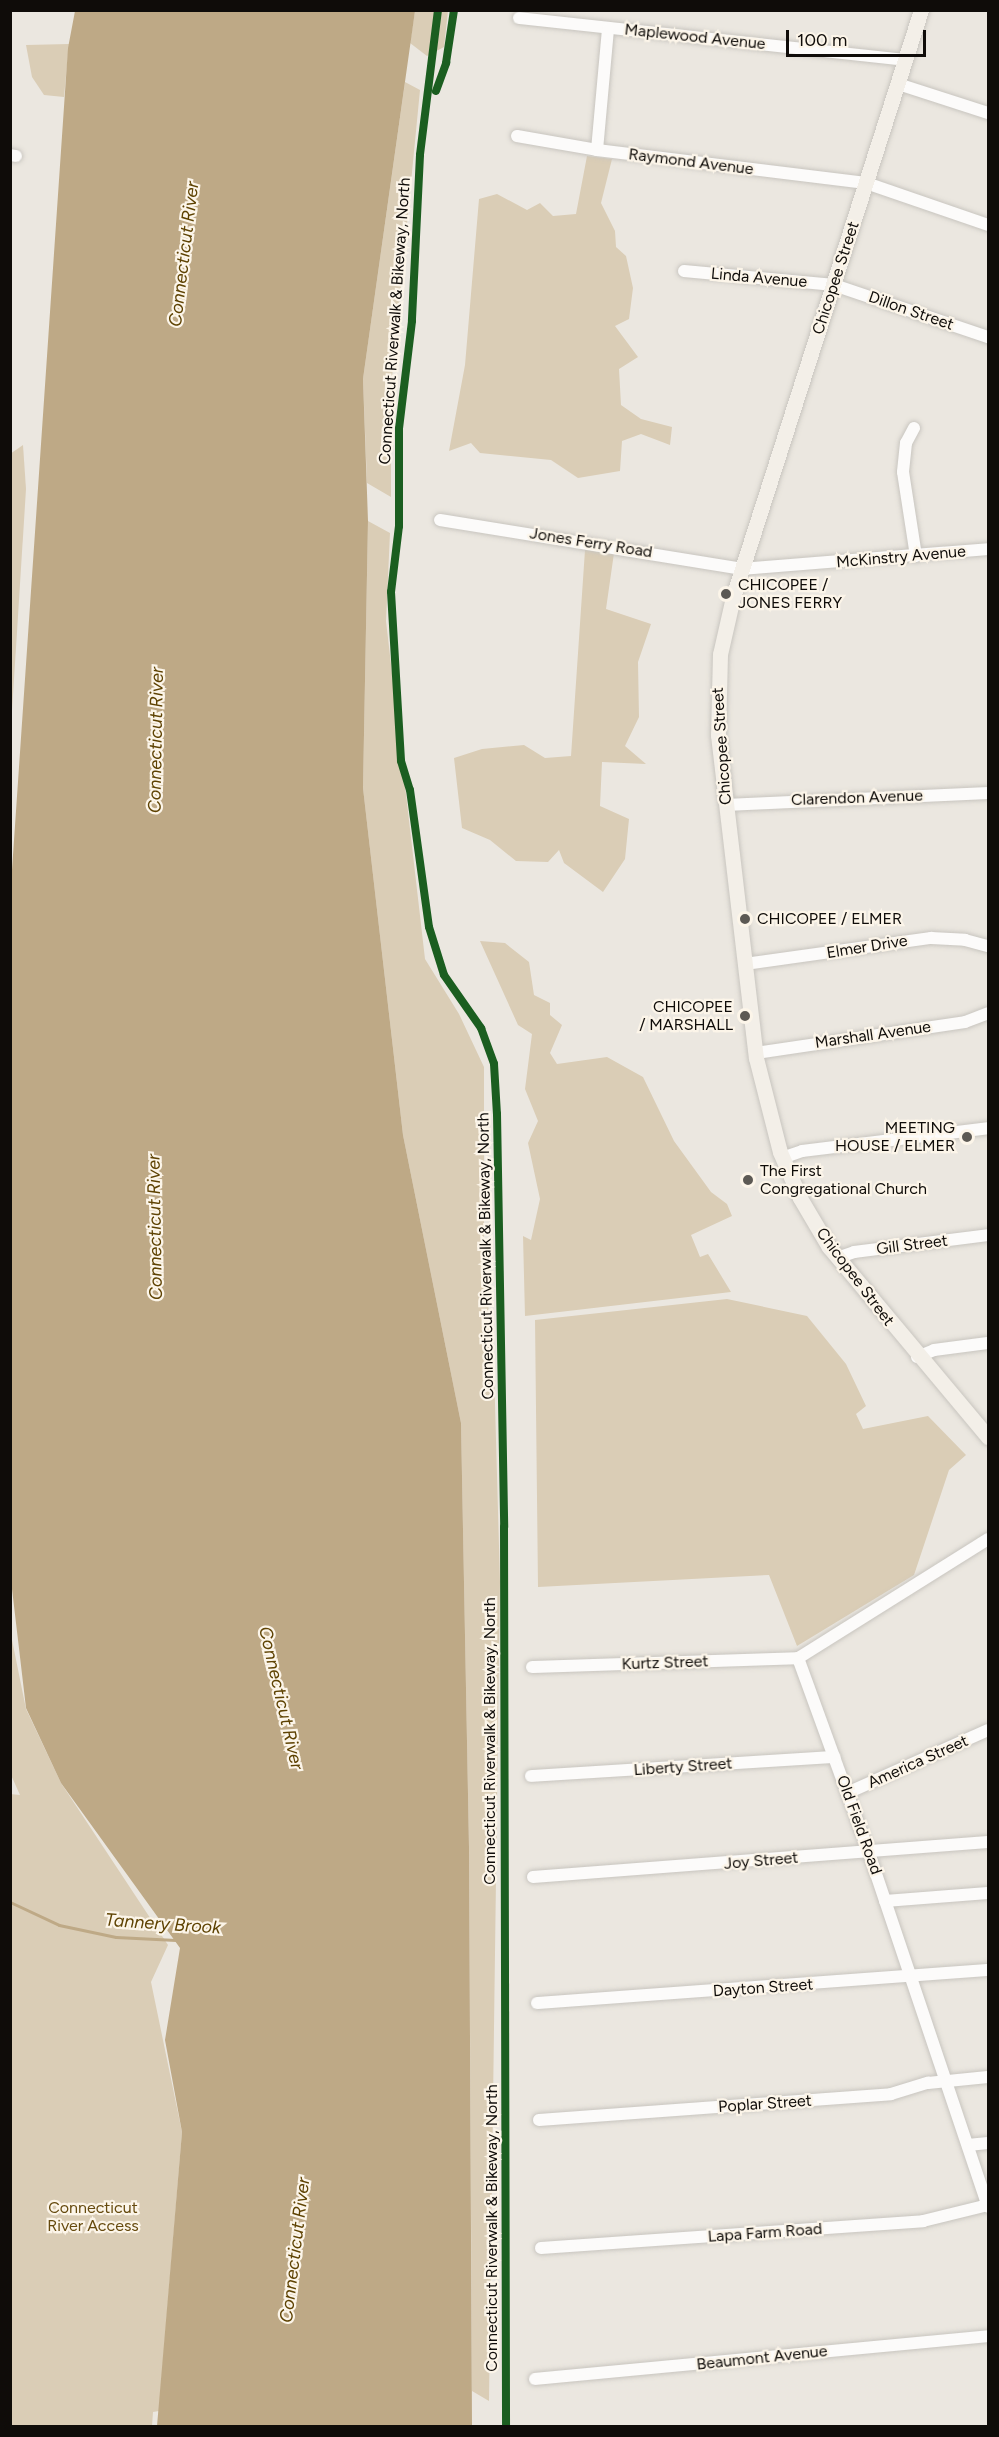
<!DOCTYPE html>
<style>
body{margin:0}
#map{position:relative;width:999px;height:2437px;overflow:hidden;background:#ebe7e0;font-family:Figtree,sans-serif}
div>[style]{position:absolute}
.green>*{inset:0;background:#dacdb6}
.water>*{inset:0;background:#bea986}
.stream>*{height:3px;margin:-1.5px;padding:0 1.5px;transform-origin:1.5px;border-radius:1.5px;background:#bea986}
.roads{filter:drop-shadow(0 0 2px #c8c5bf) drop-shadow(0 0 2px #c8c5bf)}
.minor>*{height:12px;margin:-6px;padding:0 6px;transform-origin:6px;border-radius:6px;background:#fcfbfa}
.major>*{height:15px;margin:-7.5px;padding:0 7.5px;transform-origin:7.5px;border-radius:7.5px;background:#f3efe8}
.cycleway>*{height:8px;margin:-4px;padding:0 4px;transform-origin:4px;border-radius:4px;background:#1b5e20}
.dots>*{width:16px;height:16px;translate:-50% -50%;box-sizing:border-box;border:3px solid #fcf5e9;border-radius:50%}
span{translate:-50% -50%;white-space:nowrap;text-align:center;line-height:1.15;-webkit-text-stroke:4.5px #fcf5e9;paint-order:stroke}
.street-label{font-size:16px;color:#0f0c09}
.poi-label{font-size:16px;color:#0f0c09}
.left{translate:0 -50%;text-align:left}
.right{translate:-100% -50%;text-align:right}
.park-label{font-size:16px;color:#664a0e}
.water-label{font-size:18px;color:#5e4202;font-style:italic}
.frame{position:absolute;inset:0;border:12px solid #0f0c09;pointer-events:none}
.scale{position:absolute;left:786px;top:30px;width:140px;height:27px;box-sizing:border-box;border:3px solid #0f0c09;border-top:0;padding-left:8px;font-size:18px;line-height:21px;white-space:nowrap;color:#0f0c09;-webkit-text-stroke:4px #fcf5e9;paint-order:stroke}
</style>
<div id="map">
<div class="green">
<i style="clip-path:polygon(415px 11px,448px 11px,444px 47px,427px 56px,410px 43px)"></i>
<i style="clip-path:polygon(69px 44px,64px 97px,44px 95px,32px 77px,26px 45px)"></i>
<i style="clip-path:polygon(405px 82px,420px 90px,391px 388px,391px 497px,367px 483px,363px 379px)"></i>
<i style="clip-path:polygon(587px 156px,612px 159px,601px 203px,615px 231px,616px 247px,626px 256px,633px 288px,629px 319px,615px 326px,638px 357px,619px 369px,621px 405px,641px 419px,672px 427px,670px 445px,641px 434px,622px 441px,620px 471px,578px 478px,551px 460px,480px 453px,471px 443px,449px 451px,465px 365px,479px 199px,497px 194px,527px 210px,540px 203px,553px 216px,576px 214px)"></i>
<i style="clip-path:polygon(23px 445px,26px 489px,11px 727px,10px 454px)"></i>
<i style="clip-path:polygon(368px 521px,390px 533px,386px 621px,425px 959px,459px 1014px,484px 1067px,484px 1259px,494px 1368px,500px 1582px,489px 2401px,472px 2391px,469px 1847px,461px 1423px,403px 1135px,363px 788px)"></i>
<i style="clip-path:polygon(585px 550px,614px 553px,606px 609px,651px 624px,638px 662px,639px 717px,625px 746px,646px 764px,602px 762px,600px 806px,629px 819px,625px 859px,603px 892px,564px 863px,559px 850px,548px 862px,516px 861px,490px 840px,462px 828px,454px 758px,482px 749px,524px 745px,545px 758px,571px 756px)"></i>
<i style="clip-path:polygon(480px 941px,505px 943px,529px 962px,534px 995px,550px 1003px,550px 1015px,562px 1025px,550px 1053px,557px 1064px,607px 1057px,643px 1077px,674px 1141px,711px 1192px,727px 1204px,732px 1216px,691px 1235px,700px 1257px,708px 1254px,731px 1292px,525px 1316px,523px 1236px,531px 1240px,540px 1199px,528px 1143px,538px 1121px,525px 1089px,532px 1034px,518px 1025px)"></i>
<i style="clip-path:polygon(727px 1299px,807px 1316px,846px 1364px,866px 1406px,856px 1414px,863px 1429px,928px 1416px,966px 1455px,949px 1470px,914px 1575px,797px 1646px,769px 1575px,538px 1587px,535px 1320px)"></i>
<i style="clip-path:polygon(10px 1630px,26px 1709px,61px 1783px,168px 1945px,151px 1982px,182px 2132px,159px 2411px,153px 2412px,152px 2426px,11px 2426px,10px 1794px,20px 1795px,11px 1775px)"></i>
</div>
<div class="water">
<i style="clip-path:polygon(75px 11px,415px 11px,363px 379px,368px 521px,363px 788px,403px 1135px,461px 1423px,469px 1847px,472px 2426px,157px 2426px,182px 2132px,165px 2040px,180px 1948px,61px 1783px,26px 1708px,10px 1572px,10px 899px,68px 48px)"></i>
</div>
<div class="stream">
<i style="left:10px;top:1902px;width:54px;rotate:25.1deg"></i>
<i style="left:59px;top:1925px;width:58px;rotate:11.9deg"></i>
<i style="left:116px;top:1937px;width:60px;rotate:2.9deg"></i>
</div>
<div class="roads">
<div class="minor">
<i style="left:519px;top:18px;width:389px;rotate:6.2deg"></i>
<i style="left:898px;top:84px;width:95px;rotate:17.9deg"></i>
<i style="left:517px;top:136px;width:81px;rotate:9.9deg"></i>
<i style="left:597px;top:150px;width:271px;rotate:7deg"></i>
<i style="left:866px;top:183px;width:129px;rotate:19deg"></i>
<i style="left:597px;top:150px;width:121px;rotate:-84.8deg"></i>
<i style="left:10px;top:155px;width:6px;rotate:9deg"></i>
<i style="left:684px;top:271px;width:151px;rotate:5.3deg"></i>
<i style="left:834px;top:285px;width:163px;rotate:18.7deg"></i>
<i style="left:914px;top:428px;width:17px;rotate:118deg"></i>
<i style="left:906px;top:443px;width:29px;rotate:96deg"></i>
<i style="left:903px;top:472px;width:85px;rotate:81.2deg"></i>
<i style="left:440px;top:520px;width:305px;rotate:9.2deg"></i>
<i style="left:741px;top:569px;width:248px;rotate:-4.6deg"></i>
<i style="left:726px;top:805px;width:262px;rotate:-2.6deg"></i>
<i style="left:745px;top:964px;width:188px;rotate:-8deg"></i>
<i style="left:931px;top:938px;width:34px;rotate:3deg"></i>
<i style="left:965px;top:940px;width:24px;rotate:15deg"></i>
<i style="left:756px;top:1053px;width:211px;rotate:-8.4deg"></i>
<i style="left:965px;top:1022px;width:25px;rotate:-21deg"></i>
<i style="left:782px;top:1158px;width:21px;rotate:-19deg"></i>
<i style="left:802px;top:1151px;width:187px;rotate:-7deg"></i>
<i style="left:837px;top:1258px;width:18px;rotate:-19deg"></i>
<i style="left:854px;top:1252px;width:135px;rotate:-7.2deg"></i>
<i style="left:917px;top:1357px;width:18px;rotate:-22deg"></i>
<i style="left:934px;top:1350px;width:54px;rotate:-7.4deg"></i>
<i style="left:988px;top:1539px;width:224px;rotate:147.9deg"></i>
<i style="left:798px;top:1658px;width:208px;rotate:70deg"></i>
<i style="left:869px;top:1853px;width:373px;rotate:71.4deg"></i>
<i style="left:532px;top:1667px;width:266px;rotate:-1.9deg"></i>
<i style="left:531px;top:1776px;width:304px;rotate:-3.6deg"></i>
<i style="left:847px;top:1793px;width:154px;rotate:-24.1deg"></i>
<i style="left:533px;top:1877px;width:456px;rotate:-4.4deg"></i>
<i style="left:885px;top:1901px;width:103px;rotate:-4.4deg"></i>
<i style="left:537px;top:2003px;width:452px;rotate:-4.2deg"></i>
<i style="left:539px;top:2120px;width:353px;rotate:-4.2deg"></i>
<i style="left:891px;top:2094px;width:39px;rotate:-17deg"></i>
<i style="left:928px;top:2083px;width:60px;rotate:-5.7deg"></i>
<i style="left:968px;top:2145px;width:20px;rotate:-6deg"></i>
<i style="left:541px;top:2248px;width:383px;rotate:-4deg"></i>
<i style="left:923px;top:2221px;width:67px;rotate:-13.8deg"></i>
<i style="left:535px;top:2379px;width:455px;rotate:-5.4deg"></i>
</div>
<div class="major">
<i style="left:921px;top:10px;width:616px;rotate:107.76deg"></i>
<i style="left:733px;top:597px;width:58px;rotate:102.8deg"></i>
<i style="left:720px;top:654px;width:81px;rotate:91.4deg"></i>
<i style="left:718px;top:735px;width:325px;rotate:83.3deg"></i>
<i style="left:756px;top:1058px;width:97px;rotate:75.7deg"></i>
<i style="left:780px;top:1152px;width:50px;rotate:66.5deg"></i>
<i style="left:800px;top:1198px;width:57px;rotate:59.4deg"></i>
<i style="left:829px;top:1247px;width:248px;rotate:50.1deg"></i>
</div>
</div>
<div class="cycleway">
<i style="left:438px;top:10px;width:146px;rotate:97.1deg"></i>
<i style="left:420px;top:155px;width:166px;rotate:92.8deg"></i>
<i style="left:412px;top:321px;width:109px;rotate:96.9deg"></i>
<i style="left:399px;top:429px;width:97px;rotate:90deg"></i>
<i style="left:399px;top:526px;width:66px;rotate:96.9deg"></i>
<i style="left:391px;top:592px;width:169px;rotate:86.6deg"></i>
<i style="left:401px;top:761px;width:30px;rotate:73deg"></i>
<i style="left:410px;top:790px;width:138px;rotate:82.1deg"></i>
<i style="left:429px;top:927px;width:50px;rotate:72.6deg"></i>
<i style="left:444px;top:975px;width:65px;rotate:55.1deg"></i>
<i style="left:481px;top:1028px;width:38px;rotate:70deg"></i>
<i style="left:494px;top:1064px;width:50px;rotate:86.6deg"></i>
<i style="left:497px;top:1114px;width:413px;rotate:89deg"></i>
<i style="left:504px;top:1527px;width:899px;rotate:89.87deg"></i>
<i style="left:436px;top:91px;width:30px;rotate:-70deg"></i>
<i style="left:446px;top:63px;width:54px;rotate:-81.4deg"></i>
</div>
<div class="dots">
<i style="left:726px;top:594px;background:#5c5954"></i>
<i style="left:745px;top:919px;background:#5c5954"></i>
<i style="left:745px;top:1016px;background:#5c5954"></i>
<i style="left:967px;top:1137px;background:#5c5954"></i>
<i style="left:748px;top:1180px;background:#5c5954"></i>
</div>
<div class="street-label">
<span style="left:695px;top:37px;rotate:6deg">Maplewood Avenue</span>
<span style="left:691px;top:162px;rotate:7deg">Raymond Avenue</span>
<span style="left:759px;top:278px;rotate:5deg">Linda Avenue</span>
<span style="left:836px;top:278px;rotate:-72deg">Chicopee Street</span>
<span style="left:911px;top:311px;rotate:19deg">Dillon Street</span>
<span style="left:395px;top:321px;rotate:-86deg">Connecticut Riverwalk &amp; Bikeway, North</span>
<span style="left:591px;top:543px;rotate:9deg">Jones Ferry Road</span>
<span style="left:901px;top:557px;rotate:-5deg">McKinstry Avenue</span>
<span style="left:722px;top:746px;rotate:-94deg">Chicopee Street</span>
<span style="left:857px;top:798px;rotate:-2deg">Clarendon Avenue</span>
<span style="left:867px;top:947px;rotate:-9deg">Elmer Drive</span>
<span style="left:873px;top:1035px;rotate:-8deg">Marshall Avenue</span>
<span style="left:912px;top:1245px;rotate:-7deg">Gill Street</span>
<span style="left:486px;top:1256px;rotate:-91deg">Connecticut Riverwalk &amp; Bikeway, North</span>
<span style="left:855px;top:1277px;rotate:53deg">Chicopee Street</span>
<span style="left:665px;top:1663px;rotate:-2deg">Kurtz Street</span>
<span style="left:490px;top:1741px;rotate:-90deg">Connecticut Riverwalk &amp; Bikeway, North</span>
<span style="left:918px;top:1762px;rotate:-24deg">America Street</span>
<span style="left:683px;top:1767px;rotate:-4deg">Liberty Street</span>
<span style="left:859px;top:1825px;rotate:70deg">Old Field Road</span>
<span style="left:761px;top:1861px;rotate:-5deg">Joy Street</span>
<span style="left:763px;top:1988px;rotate:-4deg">Dayton Street</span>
<span style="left:765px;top:2104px;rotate:-4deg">Poplar Street</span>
<span style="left:492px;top:2228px;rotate:-90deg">Connecticut Riverwalk &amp; Bikeway, North</span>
<span style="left:765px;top:2233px;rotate:-4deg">Lapa Farm Road</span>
<span style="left:762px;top:2358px;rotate:-6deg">Beaumont Avenue</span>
</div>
<div class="poi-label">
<span class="left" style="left:738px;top:594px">CHICOPEE /<br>JONES FERRY</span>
<span class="left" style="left:757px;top:919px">CHICOPEE / ELMER</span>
<span class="right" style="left:733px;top:1016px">CHICOPEE<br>/ MARSHALL</span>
<span class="right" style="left:955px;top:1137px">MEETING<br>HOUSE / ELMER</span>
<span class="left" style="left:760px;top:1180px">The First<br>Congregational Church</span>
</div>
<div class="park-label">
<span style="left:93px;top:2217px">Connecticut<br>River Access</span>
</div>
<div class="water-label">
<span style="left:184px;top:254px;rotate:-83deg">Connecticut River</span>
<span style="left:156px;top:740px;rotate:-89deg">Connecticut River</span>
<span style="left:155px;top:1227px;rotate:-91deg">Connecticut River</span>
<span style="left:281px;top:1698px;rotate:77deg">Connecticut River</span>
<span style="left:163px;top:1924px;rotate:4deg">Tannery Brook</span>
<span style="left:295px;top:2250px;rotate:-83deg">Connecticut River</span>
</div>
<div class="frame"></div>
<div class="scale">100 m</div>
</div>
